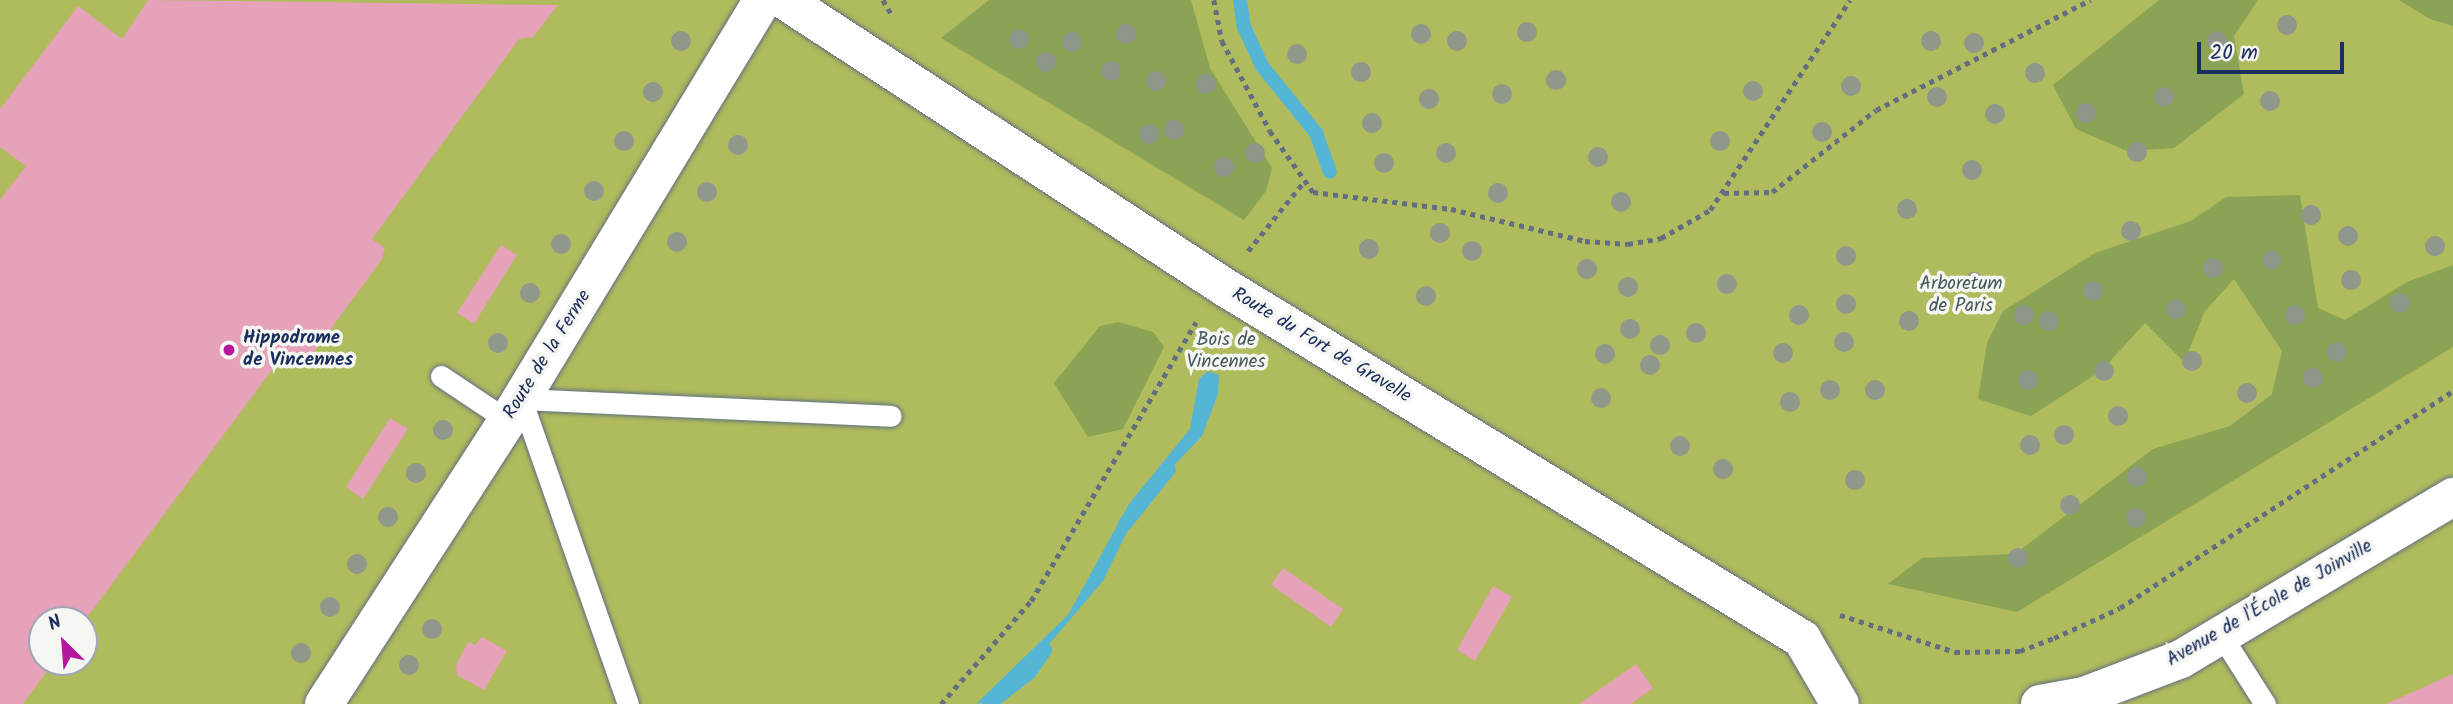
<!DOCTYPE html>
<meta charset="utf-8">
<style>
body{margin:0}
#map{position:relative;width:2453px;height:704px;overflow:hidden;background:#eae3c3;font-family:Kalam,sans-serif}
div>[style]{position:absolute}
.green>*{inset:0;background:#afbb5c}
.forest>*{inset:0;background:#8ba354}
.water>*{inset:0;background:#55b5d4}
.stream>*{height:14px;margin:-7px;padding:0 7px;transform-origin:7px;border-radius:7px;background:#55b5d4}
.building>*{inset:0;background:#e5a2b8}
.path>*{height:4.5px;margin-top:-2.25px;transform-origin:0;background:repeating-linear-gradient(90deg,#636e81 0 5px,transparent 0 10px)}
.roads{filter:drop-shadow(0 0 2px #636e81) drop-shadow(0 0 2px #636e81)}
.service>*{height:21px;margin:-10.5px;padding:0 10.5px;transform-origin:10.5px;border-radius:10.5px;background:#fff}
.minor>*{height:38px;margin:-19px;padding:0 19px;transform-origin:19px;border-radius:19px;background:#fff}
.trees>*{width:20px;height:20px;margin:-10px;border-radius:50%;background:#90978b}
.dots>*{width:19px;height:19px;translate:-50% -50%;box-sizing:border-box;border:4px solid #f6f6f2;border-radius:50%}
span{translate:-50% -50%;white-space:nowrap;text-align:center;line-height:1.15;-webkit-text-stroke:7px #f6f6f2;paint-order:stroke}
.park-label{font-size:19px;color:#47595d}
.poi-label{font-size:19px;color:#1b2f5e;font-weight:700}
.left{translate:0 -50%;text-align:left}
.street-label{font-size:19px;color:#1b2f5e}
.north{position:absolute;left:28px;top:606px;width:70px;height:70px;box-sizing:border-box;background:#f6f6f2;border:2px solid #9ea6b7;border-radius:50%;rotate:335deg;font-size:19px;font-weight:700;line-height:28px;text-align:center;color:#1b2f5e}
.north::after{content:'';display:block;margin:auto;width:24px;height:32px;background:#b5179e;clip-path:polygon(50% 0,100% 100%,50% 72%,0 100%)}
.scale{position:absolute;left:2197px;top:42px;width:147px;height:32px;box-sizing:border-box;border:4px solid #1b2f5e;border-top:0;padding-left:9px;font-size:21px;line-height:24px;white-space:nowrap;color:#1b2f5e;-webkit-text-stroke:5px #f6f6f2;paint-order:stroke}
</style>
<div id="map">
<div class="green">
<i style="clip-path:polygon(evenodd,0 0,2453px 0,2453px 704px,0 704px,0 0,42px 620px,84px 620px,84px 662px,42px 662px,42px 620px)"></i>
</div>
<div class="forest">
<i style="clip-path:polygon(989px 0,1191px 0,1210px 68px,1272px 168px,1266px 191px,1244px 220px,941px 38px)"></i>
<i style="clip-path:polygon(2159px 0,2258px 0,2234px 36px,2244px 94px,2174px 148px,2127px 151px,2076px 129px,2053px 85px)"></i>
<i style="clip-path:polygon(2399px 0,2453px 0,2453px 26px,2430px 19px)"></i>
<i style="clip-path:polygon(2300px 195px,2318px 308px,2345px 320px,2407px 282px,2453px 265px,2453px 347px,2017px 612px,1888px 584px,1922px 558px,2015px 554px,2153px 449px,2230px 426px,2272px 394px,2282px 351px,2234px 279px,2205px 311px,2184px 362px,2145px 323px,2101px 371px,2031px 416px,1978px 399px,1987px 343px,2003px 311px,2095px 253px,2191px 221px,2226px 197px)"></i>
<i style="clip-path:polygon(1118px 322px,1153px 332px,1164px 347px,1123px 429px,1088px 437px,1054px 383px,1100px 326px)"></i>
</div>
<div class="water">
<i style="clip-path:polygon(1208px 371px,1219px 375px,1218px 394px,1202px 436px,1144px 497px,1103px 581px,1002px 699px,976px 704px,1068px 615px,1129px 504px,1190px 429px,1199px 379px)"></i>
</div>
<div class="stream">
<i style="left:1240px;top:0;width:27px;rotate:82deg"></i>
<i style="left:1244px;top:27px;width:43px;rotate:65.2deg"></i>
<i style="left:1262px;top:66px;width:86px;rotate:51.1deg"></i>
<i style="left:1316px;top:133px;width:41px;rotate:70.3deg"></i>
<i style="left:1125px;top:524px;width:70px;rotate:-51.3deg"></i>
<i style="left:989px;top:704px;width:51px;rotate:-37.8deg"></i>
<i style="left:1029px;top:673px;width:28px;rotate:-55deg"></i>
</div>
<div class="building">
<i style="clip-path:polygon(148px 0,558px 5px,533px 37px,519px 39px,372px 239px,385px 248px,382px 259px,314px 352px,300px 361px,287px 350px,85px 620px,42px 620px,42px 662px,54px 662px,23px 704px,0 704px,0 200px,26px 166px,0 147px,0 109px,78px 6px,122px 39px)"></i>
<i style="clip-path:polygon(501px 245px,517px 255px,474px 324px,457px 313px)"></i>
<i style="clip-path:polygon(390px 418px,408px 429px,363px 499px,346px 487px)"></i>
<i style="clip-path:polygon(1283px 568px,1343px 609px,1331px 627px,1271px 585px)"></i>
<i style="clip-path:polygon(1493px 586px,1512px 597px,1475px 661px,1457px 650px)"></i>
<i style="clip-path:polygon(482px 637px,507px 651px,484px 690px,457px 675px,456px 665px,468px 642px,475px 645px)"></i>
<i style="clip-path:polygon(1636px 664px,1653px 688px,1631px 704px,1579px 704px)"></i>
<i style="clip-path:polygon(2453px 674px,2453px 704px,2386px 704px)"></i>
</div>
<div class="path">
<i style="left:883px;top:0;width:17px;rotate:59deg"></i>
<i style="left:1214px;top:0;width:42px;rotate:79deg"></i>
<i style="left:1222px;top:41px;width:102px;rotate:61.9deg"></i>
<i style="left:1270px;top:131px;width:75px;rotate:54.8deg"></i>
<i style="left:1313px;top:192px;width:139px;rotate:7deg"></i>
<i style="left:1451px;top:209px;width:138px;rotate:13.4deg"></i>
<i style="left:1585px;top:241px;width:43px;rotate:4deg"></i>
<i style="left:1628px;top:244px;width:34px;rotate:-10deg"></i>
<i style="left:1661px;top:238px;width:56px;rotate:-29.7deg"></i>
<i style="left:1710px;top:210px;width:252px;rotate:-56.3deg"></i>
<i style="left:1724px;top:193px;width:48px;rotate:-1.2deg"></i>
<i style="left:1772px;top:192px;width:132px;rotate:-38.3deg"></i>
<i style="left:1876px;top:110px;width:241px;rotate:-27.2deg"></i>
<i style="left:1248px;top:251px;width:86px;rotate:-51.1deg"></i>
<i style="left:1840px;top:615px;width:121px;rotate:17.8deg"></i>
<i style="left:1955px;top:652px;width:65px;rotate:-0.9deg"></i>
<i style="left:2020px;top:651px;width:36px;rotate:-21deg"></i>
<i style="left:2054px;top:638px;width:72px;rotate:-24.4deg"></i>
<i style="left:2120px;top:608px;width:397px;rotate:-33.1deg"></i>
<i style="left:941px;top:704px;width:137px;rotate:-48.9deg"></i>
<i style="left:1031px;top:601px;width:324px;rotate:-59.4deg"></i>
</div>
<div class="roads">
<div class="service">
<i style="left:441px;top:376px;width:79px;rotate:33.7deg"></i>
<i style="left:2221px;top:635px;width:82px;rotate:57.5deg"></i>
<i style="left:628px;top:704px;width:323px;rotate:-109.3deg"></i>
<i style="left:521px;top:399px;width:370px;rotate:2.6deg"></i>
</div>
<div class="minor">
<i style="left:784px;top:0;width:528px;rotate:33.09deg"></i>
<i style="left:1226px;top:288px;width:675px;rotate:31.36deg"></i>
<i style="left:1802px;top:639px;width:75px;rotate:59.7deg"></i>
<i style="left:324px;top:704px;width:363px;rotate:-57.1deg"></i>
<i style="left:521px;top:399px;width:467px;rotate:-58.8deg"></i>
<i style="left:2040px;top:704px;width:45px;rotate:-10.3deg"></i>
<i style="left:2084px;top:696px;width:104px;rotate:-20.9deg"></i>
<i style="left:2181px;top:659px;width:317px;rotate:-30.8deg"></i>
</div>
</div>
<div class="trees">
<i style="left:2287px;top:25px"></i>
<i style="left:1527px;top:32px"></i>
<i style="left:1126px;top:34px"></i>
<i style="left:1421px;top:34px"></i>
<i style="left:1019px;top:39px"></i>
<i style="left:681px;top:41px"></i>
<i style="left:1457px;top:41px"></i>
<i style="left:1931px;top:41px"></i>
<i style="left:2217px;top:41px"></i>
<i style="left:1072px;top:42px"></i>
<i style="left:1974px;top:43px"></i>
<i style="left:1297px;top:54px"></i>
<i style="left:1046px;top:62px"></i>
<i style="left:1111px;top:71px"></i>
<i style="left:1361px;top:72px"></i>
<i style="left:2035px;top:73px"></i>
<i style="left:1556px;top:80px"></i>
<i style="left:1156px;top:81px"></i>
<i style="left:1206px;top:84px"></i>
<i style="left:1851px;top:86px"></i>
<i style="left:1753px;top:91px"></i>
<i style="left:653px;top:92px"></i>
<i style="left:1502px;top:94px"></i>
<i style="left:1937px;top:97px"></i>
<i style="left:2164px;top:97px"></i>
<i style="left:1429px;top:99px"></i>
<i style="left:2270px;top:101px"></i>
<i style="left:2086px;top:113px"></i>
<i style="left:1995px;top:114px"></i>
<i style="left:1372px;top:123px"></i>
<i style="left:1174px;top:130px"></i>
<i style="left:1822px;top:132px"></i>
<i style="left:1149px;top:134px"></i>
<i style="left:624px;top:141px"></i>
<i style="left:1720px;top:141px"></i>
<i style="left:738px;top:145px"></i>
<i style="left:2137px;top:152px"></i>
<i style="left:1255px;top:153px"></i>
<i style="left:1446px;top:153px"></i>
<i style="left:1598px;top:157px"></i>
<i style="left:1384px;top:163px"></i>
<i style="left:1224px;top:167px"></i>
<i style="left:1972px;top:170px"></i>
<i style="left:594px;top:191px"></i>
<i style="left:707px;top:192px"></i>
<i style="left:1498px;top:193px"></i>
<i style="left:1621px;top:202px"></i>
<i style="left:1907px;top:209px"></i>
<i style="left:2311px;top:215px"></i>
<i style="left:2131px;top:231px"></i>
<i style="left:1440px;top:233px"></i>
<i style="left:2348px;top:236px"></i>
<i style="left:677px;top:242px"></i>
<i style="left:561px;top:244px"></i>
<i style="left:2435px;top:246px"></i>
<i style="left:1369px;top:249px"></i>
<i style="left:1472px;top:251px"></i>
<i style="left:1846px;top:256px"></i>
<i style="left:2272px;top:260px"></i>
<i style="left:2213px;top:268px"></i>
<i style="left:1587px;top:269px"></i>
<i style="left:2351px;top:280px"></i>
<i style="left:1974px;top:282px"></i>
<i style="left:1727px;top:284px"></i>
<i style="left:1628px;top:287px"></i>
<i style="left:2093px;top:291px"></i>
<i style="left:530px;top:293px"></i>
<i style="left:1426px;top:296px"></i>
<i style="left:2400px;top:303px"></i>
<i style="left:1846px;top:304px"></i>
<i style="left:2176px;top:309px"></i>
<i style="left:1799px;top:315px"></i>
<i style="left:2024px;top:315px"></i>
<i style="left:2295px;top:315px"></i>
<i style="left:1909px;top:321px"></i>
<i style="left:2049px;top:321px"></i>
<i style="left:1630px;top:329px"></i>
<i style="left:1696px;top:333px"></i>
<i style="left:1844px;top:342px"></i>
<i style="left:498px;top:343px"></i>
<i style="left:1660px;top:345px"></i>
<i style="left:2337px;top:352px"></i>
<i style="left:1783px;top:353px"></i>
<i style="left:1605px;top:354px"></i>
<i style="left:2192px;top:361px"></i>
<i style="left:1650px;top:365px"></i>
<i style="left:2104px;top:371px"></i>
<i style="left:2313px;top:378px"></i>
<i style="left:2028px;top:380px"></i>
<i style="left:1830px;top:390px"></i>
<i style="left:1875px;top:390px"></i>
<i style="left:2247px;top:393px"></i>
<i style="left:1601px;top:398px"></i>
<i style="left:1790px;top:402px"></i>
<i style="left:2118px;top:416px"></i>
<i style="left:443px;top:430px"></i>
<i style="left:2064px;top:435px"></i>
<i style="left:2030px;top:445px"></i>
<i style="left:1680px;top:446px"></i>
<i style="left:1723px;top:469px"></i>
<i style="left:416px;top:473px"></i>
<i style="left:2137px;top:477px"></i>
<i style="left:1855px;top:480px"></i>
<i style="left:2070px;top:505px"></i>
<i style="left:388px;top:517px"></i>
<i style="left:2136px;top:518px"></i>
<i style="left:2018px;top:558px"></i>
<i style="left:357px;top:564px"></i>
<i style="left:330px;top:607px"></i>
<i style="left:432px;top:629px"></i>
<i style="left:301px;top:653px"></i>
<i style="left:409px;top:665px"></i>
</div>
<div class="dots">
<i style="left:229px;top:350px;background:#b5179e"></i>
</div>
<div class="park-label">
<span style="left:1961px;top:296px">Arboretum<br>de Paris</span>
<span style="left:1226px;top:352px">Bois de<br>Vincennes</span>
</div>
<div class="poi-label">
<span class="left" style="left:243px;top:350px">Hippodrome<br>de Vincennes</span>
</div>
<div class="street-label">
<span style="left:1321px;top:346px;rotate:31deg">Route du Fort de Gravelle</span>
<span style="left:548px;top:355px;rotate:-58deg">Route de la Ferme</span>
<span style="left:2270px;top:604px;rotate:-30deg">Avenue de l'École de Joinville</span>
</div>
<div class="north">N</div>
<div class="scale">20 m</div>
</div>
